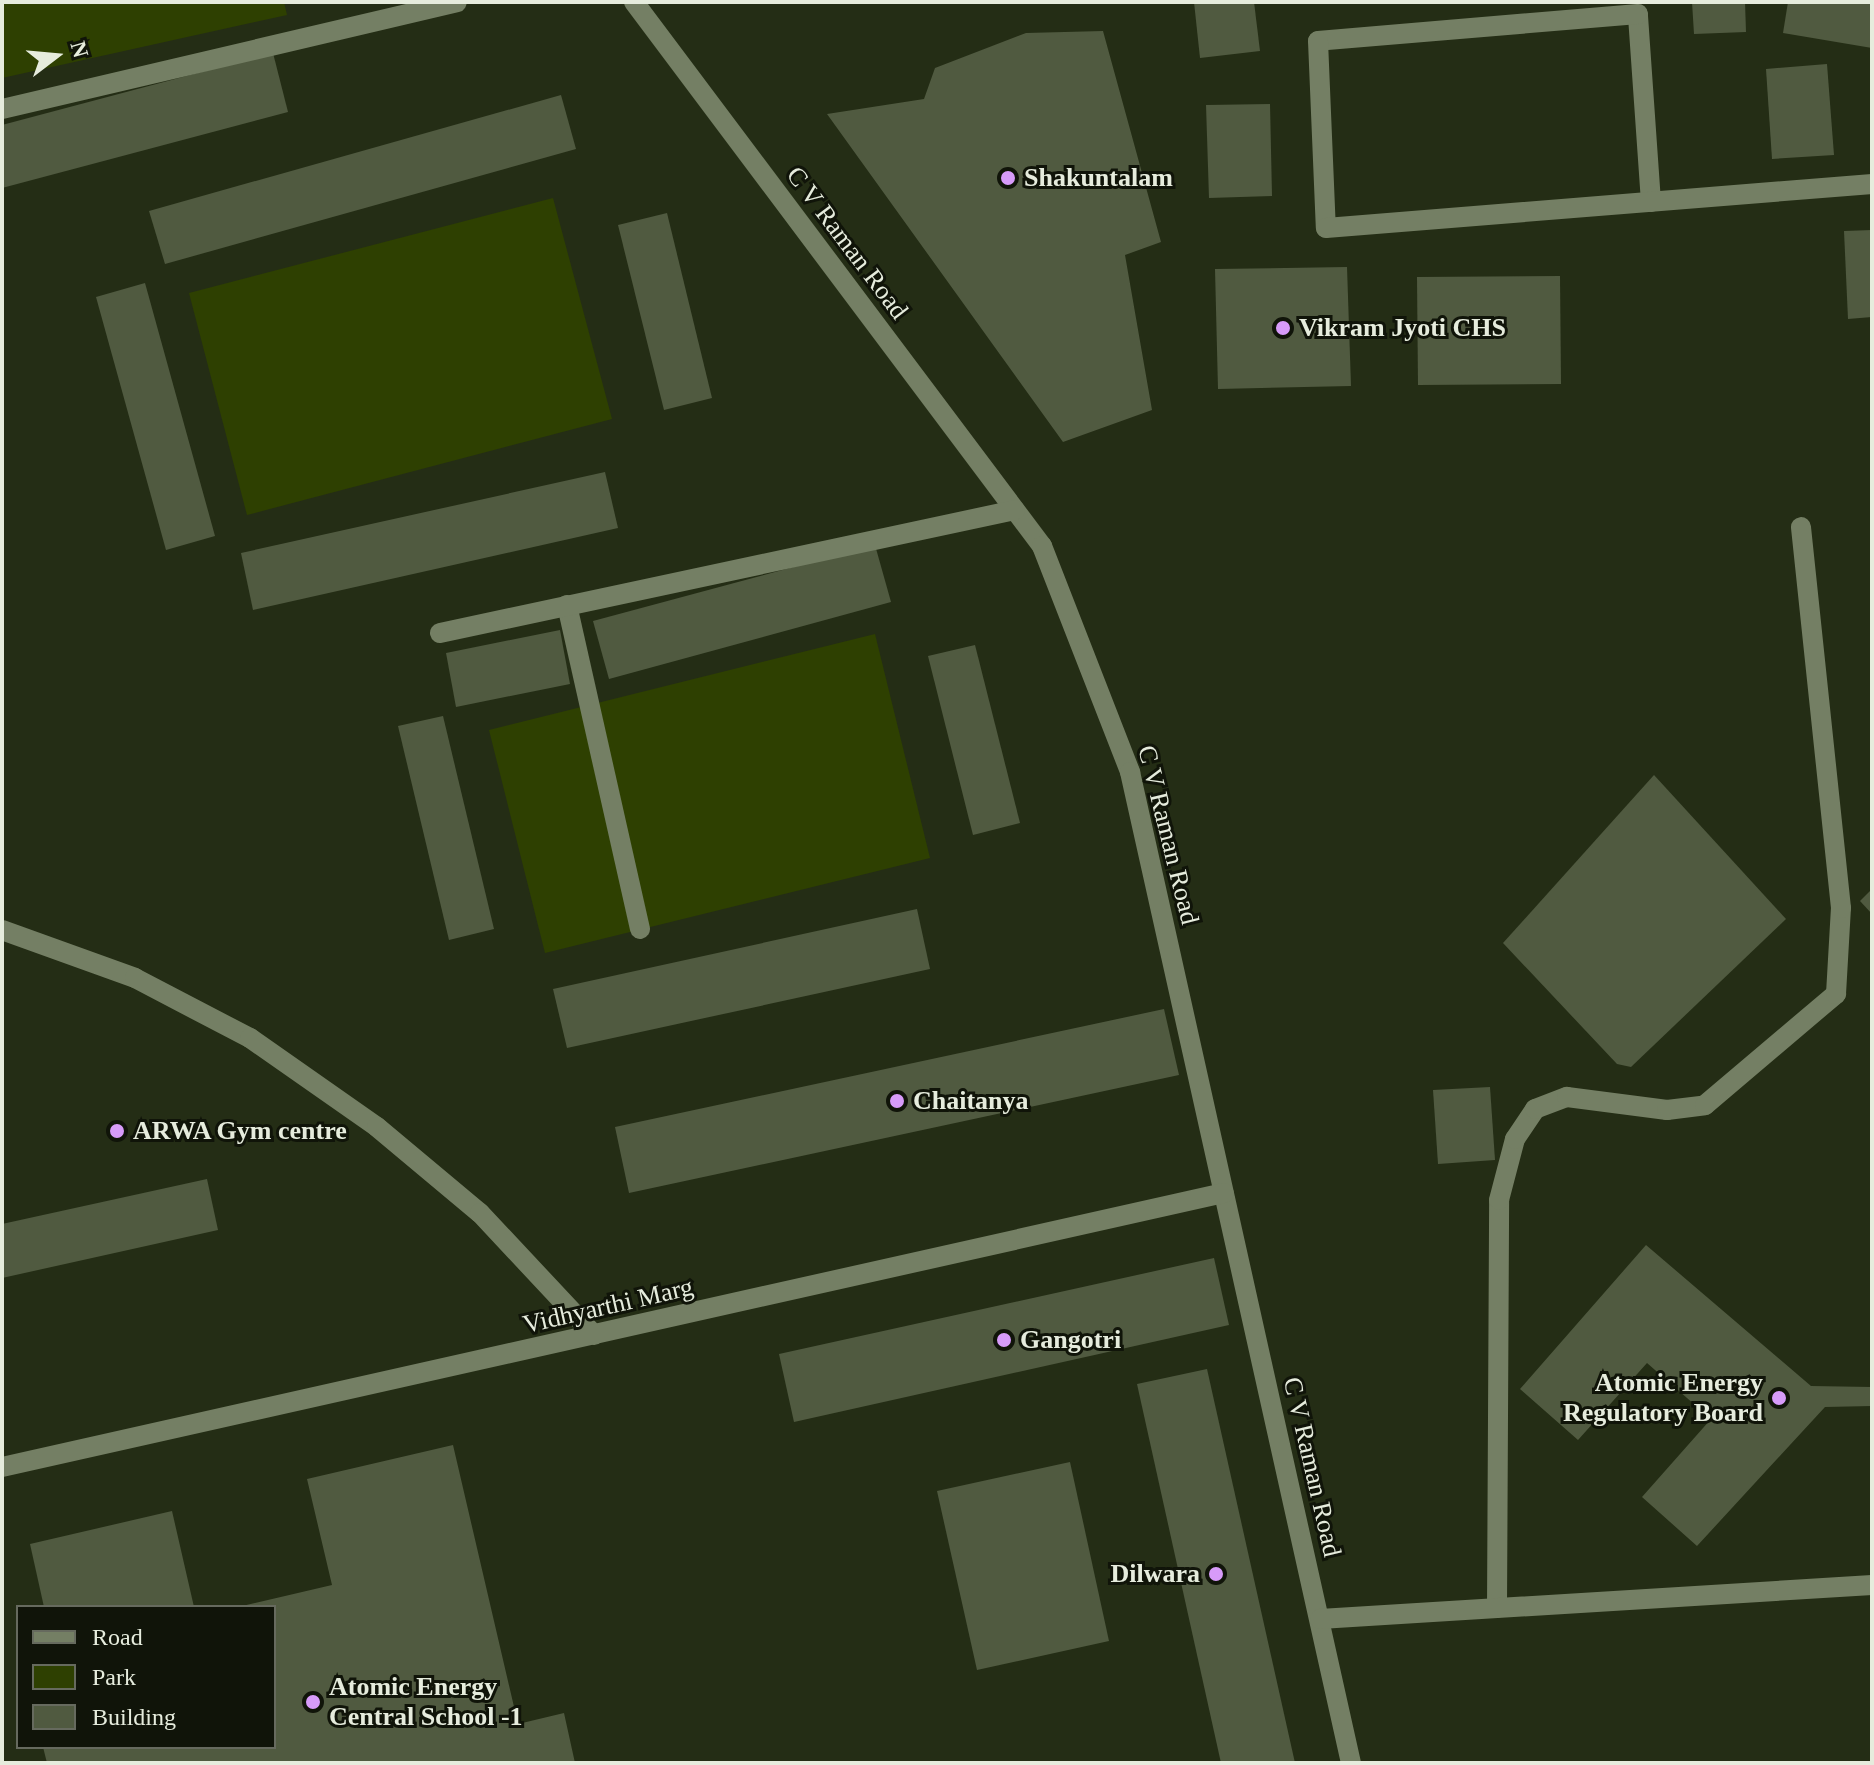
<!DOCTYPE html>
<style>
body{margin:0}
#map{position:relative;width:1874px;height:1765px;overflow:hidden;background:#242d15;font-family:Georgia,serif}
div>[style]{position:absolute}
.green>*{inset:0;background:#2e4001}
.building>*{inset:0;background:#505a40}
.minor>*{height:20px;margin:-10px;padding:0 10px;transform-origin:10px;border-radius:10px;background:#747f64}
.dots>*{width:22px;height:22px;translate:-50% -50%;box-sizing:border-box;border:4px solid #101409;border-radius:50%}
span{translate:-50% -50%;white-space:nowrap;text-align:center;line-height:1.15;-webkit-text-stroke:6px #101409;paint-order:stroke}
.poi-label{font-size:26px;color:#e6ecdd;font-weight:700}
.left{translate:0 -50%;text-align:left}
.right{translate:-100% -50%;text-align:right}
.street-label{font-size:26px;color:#e6ecdd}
.frame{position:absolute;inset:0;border:4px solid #e6ecdd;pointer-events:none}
.legend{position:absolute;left:16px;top:1605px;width:260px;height:144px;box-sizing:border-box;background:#101409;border:2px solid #666a5e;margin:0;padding:10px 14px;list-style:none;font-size:24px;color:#e6ecdd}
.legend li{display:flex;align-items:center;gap:16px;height:40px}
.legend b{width:40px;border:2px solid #666a5e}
.north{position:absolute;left:16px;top:16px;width:80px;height:80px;-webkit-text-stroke:6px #101409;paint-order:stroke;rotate:74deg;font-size:22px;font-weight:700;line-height:32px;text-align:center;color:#e6ecdd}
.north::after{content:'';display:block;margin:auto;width:28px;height:36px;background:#e6ecdd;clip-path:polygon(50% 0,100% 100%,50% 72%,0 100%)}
</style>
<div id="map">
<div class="green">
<i style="clip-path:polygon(2px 2px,284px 2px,287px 15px,2px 78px)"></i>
<i style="clip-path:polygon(553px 198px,612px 419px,247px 515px,189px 293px)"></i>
<i style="clip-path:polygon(875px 634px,930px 858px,545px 953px,489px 730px)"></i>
</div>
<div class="building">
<i style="clip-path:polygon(1194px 2px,1254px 2px,1260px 51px,1200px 58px)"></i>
<i style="clip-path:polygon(1692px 2px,1745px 2px,1746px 32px,1694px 34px)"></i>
<i style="clip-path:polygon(1788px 2px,1872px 2px,1872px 48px,1783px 33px)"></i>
<i style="clip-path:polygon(1103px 31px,1161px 242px,1125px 255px,1152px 410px,1063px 442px,827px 114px,924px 99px,935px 68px,1026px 33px)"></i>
<i style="clip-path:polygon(273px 53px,288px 112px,2px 188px,2px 125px)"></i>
<i style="clip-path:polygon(1827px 64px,1834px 155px,1772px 159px,1766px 69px)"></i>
<i style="clip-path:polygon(561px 95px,576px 149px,165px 264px,149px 211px)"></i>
<i style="clip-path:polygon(1270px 104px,1272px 196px,1209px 198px,1206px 105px)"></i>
<i style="clip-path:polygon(667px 213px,712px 398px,664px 410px,618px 225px)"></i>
<i style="clip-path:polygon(1872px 230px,1872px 317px,1848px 319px,1844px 231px)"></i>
<i style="clip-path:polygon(1347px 267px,1351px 386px,1218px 389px,1215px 269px)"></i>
<i style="clip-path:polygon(1560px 276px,1561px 384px,1418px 385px,1417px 277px)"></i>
<i style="clip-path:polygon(145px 283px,215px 536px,166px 550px,96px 297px)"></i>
<i style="clip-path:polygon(605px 472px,618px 528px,253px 610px,241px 553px)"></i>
<i style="clip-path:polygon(875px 545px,891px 602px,609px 679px,593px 621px)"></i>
<i style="clip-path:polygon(560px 630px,570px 684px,456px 707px,446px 653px)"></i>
<i style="clip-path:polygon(975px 645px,1020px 823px,973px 835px,928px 656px)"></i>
<i style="clip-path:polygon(443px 716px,494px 929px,449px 940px,398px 726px)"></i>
<i style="clip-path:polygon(1654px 775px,1786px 919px,1631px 1067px,1617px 1064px,1503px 943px)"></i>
<i style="clip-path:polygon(1872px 889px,1872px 914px,1860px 901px)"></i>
<i style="clip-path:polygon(917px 909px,930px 969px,567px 1048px,553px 989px)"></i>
<i style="clip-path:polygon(1164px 1009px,1179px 1075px,629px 1193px,615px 1127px)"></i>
<i style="clip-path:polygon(1490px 1087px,1495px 1160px,1438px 1164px,1433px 1090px)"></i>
<i style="clip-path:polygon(207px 1179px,218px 1230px,2px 1278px,2px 1224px)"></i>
<i style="clip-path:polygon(1646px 1245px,1811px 1386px,1872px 1387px,1872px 1406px,1825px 1407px,1697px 1546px,1642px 1497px,1711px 1419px,1647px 1363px,1578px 1440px,1520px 1389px)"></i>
<i style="clip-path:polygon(1214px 1258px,1229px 1325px,794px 1422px,779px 1354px)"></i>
<i style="clip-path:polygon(1207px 1369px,1295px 1763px,1221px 1763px,1137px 1384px)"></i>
<i style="clip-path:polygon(453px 1445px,518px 1724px,564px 1713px,575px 1763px,47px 1763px,43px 1747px,274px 1747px,274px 1607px,242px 1606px,332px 1585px,307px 1479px)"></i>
<i style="clip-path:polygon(1070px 1462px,1109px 1641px,977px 1670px,937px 1491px)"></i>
<i style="clip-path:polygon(172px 1511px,194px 1607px,44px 1607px,30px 1544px)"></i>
</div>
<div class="minor">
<i style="left:634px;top:2px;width:680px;rotate:53.13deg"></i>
<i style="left:1042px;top:546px;width:243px;rotate:68.7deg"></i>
<i style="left:1130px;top:772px;width:1015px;rotate:77.43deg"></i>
<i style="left:2px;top:109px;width:467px;rotate:-13.2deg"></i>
<i style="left:1651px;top:202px;width:188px;rotate:-94deg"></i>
<i style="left:1638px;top:14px;width:321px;rotate:175.2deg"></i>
<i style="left:1318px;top:41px;width:187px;rotate:87.6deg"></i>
<i style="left:1326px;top:228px;width:548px;rotate:-4.61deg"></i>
<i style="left:567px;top:605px;width:332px;rotate:77.3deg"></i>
<i style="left:440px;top:633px;width:588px;rotate:-12.07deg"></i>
<i style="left:2px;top:930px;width:141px;rotate:19.8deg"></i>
<i style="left:135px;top:978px;width:130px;rotate:27.6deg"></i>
<i style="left:250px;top:1038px;width:155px;rotate:35deg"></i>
<i style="left:377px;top:1127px;width:134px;rotate:39.9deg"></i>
<i style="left:480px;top:1213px;width:167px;rotate:46.9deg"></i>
<i style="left:2px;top:1467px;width:1252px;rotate:-12.64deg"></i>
<i style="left:1497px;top:1608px;width:408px;rotate:-89.7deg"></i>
<i style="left:1499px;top:1200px;width:63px;rotate:-75.3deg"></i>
<i style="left:1515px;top:1139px;width:36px;rotate:-56deg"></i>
<i style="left:1535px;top:1109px;width:34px;rotate:-21deg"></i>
<i style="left:1567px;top:1097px;width:101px;rotate:7.4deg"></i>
<i style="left:1667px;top:1110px;width:38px;rotate:-7deg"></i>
<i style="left:1705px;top:1105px;width:172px;rotate:-40.3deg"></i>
<i style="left:1836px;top:994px;width:86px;rotate:-86.7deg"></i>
<i style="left:1841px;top:908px;width:383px;rotate:-96deg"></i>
<i style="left:1320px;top:1619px;width:553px;rotate:-3.52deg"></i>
</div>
<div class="dots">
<i style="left:1008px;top:178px;background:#d79bf9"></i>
<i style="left:1283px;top:328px;background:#d79bf9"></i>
<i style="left:897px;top:1101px;background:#d79bf9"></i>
<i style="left:117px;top:1131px;background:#d79bf9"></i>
<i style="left:1004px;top:1340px;background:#d79bf9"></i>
<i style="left:1779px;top:1398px;background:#d79bf9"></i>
<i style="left:1216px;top:1574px;background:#d79bf9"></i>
<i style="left:313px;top:1702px;background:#d79bf9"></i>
</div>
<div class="poi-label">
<span class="left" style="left:1024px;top:178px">Shakuntalam</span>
<span class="left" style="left:1299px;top:328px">Vikram Jyoti CHS</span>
<span class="left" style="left:913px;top:1101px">Chaitanya</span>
<span class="left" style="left:133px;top:1131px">ARWA Gym centre</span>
<span class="left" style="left:1020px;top:1340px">Gangotri</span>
<span class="right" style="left:1763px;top:1398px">Atomic Energy<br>Regulatory Board</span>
<span class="right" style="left:1200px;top:1574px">Dilwara</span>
<span class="left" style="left:329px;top:1702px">Atomic Energy<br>Central School -1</span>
</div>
<div class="street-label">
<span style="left:847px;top:243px;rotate:53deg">C V Raman Road</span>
<span style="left:1168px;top:835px;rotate:76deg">C V Raman Road</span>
<span style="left:608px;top:1306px;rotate:-13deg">Vidhyarthi Marg</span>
<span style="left:1312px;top:1467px;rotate:77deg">C V Raman Road</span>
</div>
<div class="frame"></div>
<ul class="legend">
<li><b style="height:10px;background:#747f64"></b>Road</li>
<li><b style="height:22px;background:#2e4001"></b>Park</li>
<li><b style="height:22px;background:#505a40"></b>Building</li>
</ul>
<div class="north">N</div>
</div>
